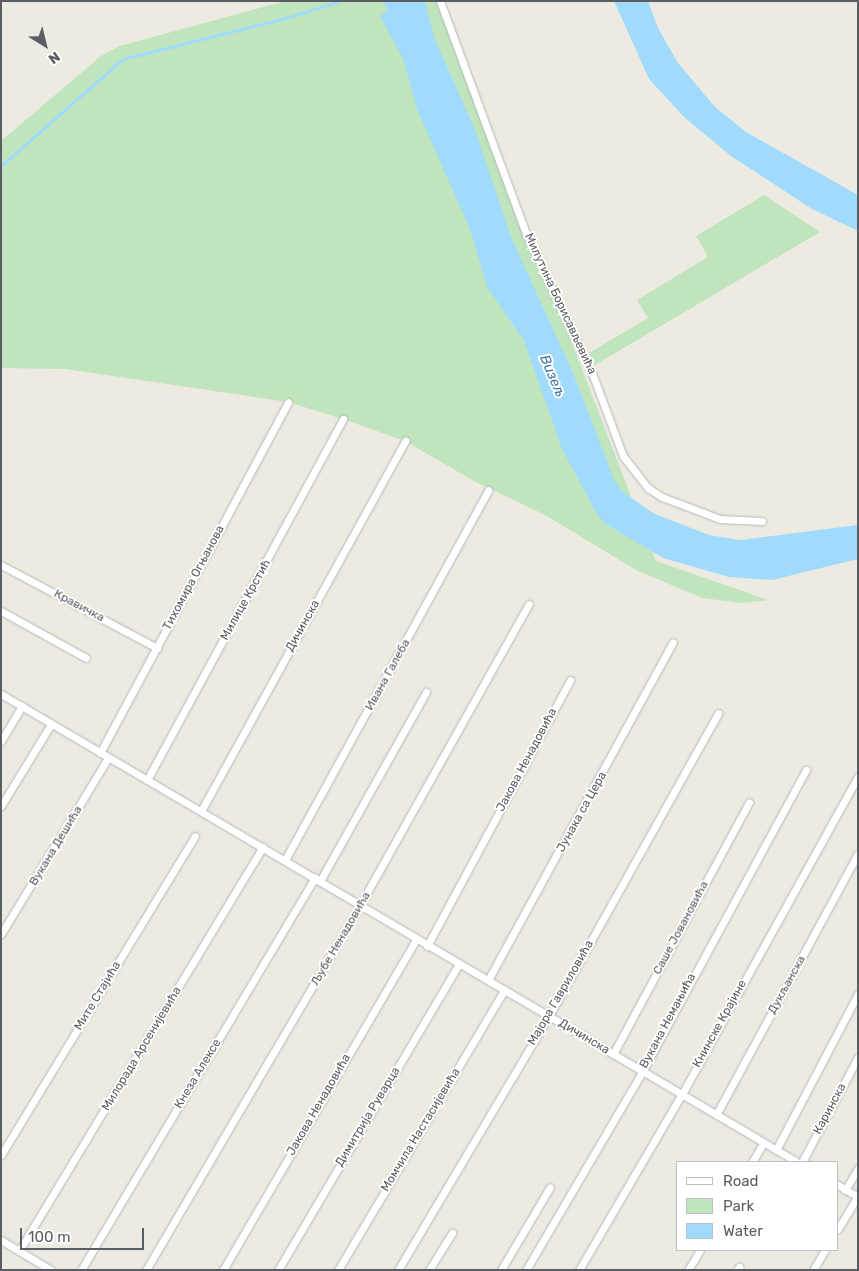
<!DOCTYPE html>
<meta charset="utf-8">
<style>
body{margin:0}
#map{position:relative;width:859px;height:1271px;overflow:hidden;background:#edeae1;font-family:Rubik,sans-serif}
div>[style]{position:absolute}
.green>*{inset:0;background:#c0e5bd}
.water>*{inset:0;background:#a0dbfe}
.stream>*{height:2.5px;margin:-1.25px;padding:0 1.25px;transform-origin:1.25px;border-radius:1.25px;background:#a0dbfe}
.roads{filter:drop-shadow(0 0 1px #b4b8bc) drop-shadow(0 0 1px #b4b8bc)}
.street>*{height:7px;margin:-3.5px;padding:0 3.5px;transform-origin:3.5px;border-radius:3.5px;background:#fff}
span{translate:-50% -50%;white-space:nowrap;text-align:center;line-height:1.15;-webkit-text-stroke:4px #fff;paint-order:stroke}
.street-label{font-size:12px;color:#5a5e62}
.water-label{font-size:14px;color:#3b76a7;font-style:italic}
.frame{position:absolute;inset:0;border:2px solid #5a5e62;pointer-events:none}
.legend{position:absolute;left:676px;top:1161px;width:162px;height:90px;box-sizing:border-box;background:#fff;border:1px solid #bdbfc0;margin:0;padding:6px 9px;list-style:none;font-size:15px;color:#5a5e62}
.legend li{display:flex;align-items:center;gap:10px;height:25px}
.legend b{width:25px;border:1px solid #bdbfc0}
.north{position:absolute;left:20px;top:20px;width:50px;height:50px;-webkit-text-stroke:4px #fff;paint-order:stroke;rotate:144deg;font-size:14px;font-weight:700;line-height:20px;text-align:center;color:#5a5e62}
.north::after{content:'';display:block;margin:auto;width:18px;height:22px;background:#5a5e62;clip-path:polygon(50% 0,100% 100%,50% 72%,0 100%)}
.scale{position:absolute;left:20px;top:1228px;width:124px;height:22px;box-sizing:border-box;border:2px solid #5a5e62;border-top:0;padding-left:6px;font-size:15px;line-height:18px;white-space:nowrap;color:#5a5e62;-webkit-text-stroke:4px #fff;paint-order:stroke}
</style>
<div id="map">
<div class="green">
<i style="clip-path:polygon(285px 1px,440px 1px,656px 561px,768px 600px,742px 603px,702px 598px,636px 570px,545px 515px,472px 480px,405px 441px,343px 419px,288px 402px,66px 369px,1px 368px,1px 141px,101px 56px,120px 46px)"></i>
<i style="clip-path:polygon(764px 195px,820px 232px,595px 365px,589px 353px,648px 318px,637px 300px,708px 257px,696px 236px)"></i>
</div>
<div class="water">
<i style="clip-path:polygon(382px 1px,425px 1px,434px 37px,475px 130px,511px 237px,573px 373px,615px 482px,623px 492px,653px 513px,678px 523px,709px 535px,740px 540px,858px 525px,858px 559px,772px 580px,729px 577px,663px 558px,604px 523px,597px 514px,562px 449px,524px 341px,487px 287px,470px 229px,418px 112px,403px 59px,380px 16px,388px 10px)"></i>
<i style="clip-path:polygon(614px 1px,648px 1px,658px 28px,678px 63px,715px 107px,746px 132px,858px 195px,858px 231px,812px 209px,731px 156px,684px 117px,649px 79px)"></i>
</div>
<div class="stream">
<i style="left:1px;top:166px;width:162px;rotate:-41.3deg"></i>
<i style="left:123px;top:59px;width:168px;rotate:-14.1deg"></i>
<i style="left:286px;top:18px;width:57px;rotate:-17.5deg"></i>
</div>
<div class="roads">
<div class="street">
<i style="left:440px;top:1px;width:247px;rotate:69.7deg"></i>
<i style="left:526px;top:233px;width:155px;rotate:64.8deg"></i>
<i style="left:592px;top:373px;width:89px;rotate:69.5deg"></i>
<i style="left:623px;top:456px;width:41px;rotate:52deg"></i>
<i style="left:648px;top:488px;width:17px;rotate:33deg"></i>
<i style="left:662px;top:497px;width:62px;rotate:20.8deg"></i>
<i style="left:720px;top:519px;width:42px;rotate:2.7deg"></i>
<i style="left:1px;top:565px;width:177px;rotate:28deg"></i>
<i style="left:1px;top:611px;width:97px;rotate:28.9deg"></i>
<i style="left:1px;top:694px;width:923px;rotate:30.45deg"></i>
<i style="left:1px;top:741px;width:41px;rotate:-59deg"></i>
<i style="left:100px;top:753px;width:398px;rotate:-61.8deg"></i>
<i style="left:147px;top:780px;width:411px;rotate:-61.5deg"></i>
<i style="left:1px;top:806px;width:96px;rotate:-58.6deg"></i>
<i style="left:201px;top:811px;width:423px;rotate:-61.1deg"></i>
<i style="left:285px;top:860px;width:422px;rotate:-61.2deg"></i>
<i style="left:320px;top:881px;width:217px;rotate:-60.7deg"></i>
<i style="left:1px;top:934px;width:206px;rotate:-58.7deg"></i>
<i style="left:427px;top:946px;width:302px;rotate:-61.7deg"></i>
<i style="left:488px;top:980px;width:385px;rotate:-61.3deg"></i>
<i style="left:613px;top:1054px;width:286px;rotate:-61.6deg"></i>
<i style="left:716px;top:1115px;width:297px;rotate:-61.5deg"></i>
<i style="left:776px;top:1150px;width:176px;rotate:-62.3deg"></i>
<i style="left:1px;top:1155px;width:373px;rotate:-58.7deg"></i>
<i style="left:752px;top:1162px;width:21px;rotate:-59deg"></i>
<i style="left:802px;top:1162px;width:119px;rotate:-61.9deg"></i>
<i style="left:838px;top:1185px;width:23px;rotate:31deg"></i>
<i style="left:845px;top:1190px;width:26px;rotate:-59deg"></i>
<i style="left:838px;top:1229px;width:37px;rotate:-59deg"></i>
<i style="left:1px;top:1240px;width:58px;rotate:31deg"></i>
<i style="left:19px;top:1251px;width:472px;rotate:-58.9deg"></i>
<i style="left:81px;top:1270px;width:457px;rotate:-59.2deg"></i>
<i style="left:146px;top:1270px;width:423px;rotate:-59.6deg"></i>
<i style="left:360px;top:905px;width:345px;rotate:-60.7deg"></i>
<i style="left:223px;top:1270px;width:382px;rotate:-59.7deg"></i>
<i style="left:278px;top:1270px;width:356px;rotate:-59.4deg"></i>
<i style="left:338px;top:1270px;width:326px;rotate:-59.3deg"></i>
<i style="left:398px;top:1270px;width:295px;rotate:-59.3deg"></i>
<i style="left:549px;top:1016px;width:347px;rotate:-60.8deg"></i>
<i style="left:429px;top:1270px;width:44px;rotate:-58.1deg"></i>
<i style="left:501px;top:1270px;width:96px;rotate:-59.4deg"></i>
<i style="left:526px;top:1270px;width:229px;rotate:-59.6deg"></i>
<i style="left:642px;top:1072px;width:344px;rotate:-61.5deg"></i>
<i style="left:579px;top:1270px;width:204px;rotate:-59.7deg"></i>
<i style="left:682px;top:1094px;width:363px;rotate:-61deg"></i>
<i style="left:688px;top:1270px;width:23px;rotate:-59deg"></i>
<i style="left:737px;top:1270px;width:4px;rotate:-56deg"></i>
<i style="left:813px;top:1270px;width:23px;rotate:-59deg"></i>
</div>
</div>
<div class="street-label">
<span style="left:560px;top:304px;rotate:65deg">Милутина Борисављевића</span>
<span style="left:194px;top:578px;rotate:-62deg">Тихомира Огњанова</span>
<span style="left:246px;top:600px;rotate:-61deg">Милице Крстић</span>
<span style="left:79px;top:606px;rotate:28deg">Кравичка</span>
<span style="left:303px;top:626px;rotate:-61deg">Дичинска</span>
<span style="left:388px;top:675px;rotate:-61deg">Ивана Галеба</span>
<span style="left:527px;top:760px;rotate:-62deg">Јакова Ненадовића</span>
<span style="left:582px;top:812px;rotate:-61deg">Јунака са Цера</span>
<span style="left:56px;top:846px;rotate:-59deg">Вукана Дешића</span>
<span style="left:681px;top:928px;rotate:-62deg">Саше Јовановића</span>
<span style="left:341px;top:939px;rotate:-60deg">Љубе Ненадовића</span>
<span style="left:787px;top:985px;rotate:-61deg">Дукљанска</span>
<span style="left:561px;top:993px;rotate:-60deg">Мајора Гавриловића</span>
<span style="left:98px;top:996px;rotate:-59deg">Мите Стајића</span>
<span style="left:668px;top:1021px;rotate:-62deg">Вукана Немањића</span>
<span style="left:720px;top:1024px;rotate:-61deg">Книнске Крајине</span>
<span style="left:584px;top:1037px;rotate:31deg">Дичинска</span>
<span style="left:142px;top:1049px;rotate:-59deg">Милорада Арсенијевића</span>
<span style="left:198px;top:1074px;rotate:-59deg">Кнеза Алексе</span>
<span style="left:319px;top:1105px;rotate:-60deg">Јакова Ненадовића</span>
<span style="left:830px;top:1109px;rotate:-62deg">Каринска</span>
<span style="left:368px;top:1117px;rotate:-59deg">Димитрија Руварца</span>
<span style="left:421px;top:1130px;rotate:-59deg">Момчила Настасијевића</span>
</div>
<div class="water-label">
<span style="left:552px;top:376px;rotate:67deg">Визељ</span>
</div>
<div class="frame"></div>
<ul class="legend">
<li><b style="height:6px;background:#fff"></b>Road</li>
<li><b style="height:14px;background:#c0e5bd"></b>Park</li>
<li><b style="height:14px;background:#a0dbfe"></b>Water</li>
</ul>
<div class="north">N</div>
<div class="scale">100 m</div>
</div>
